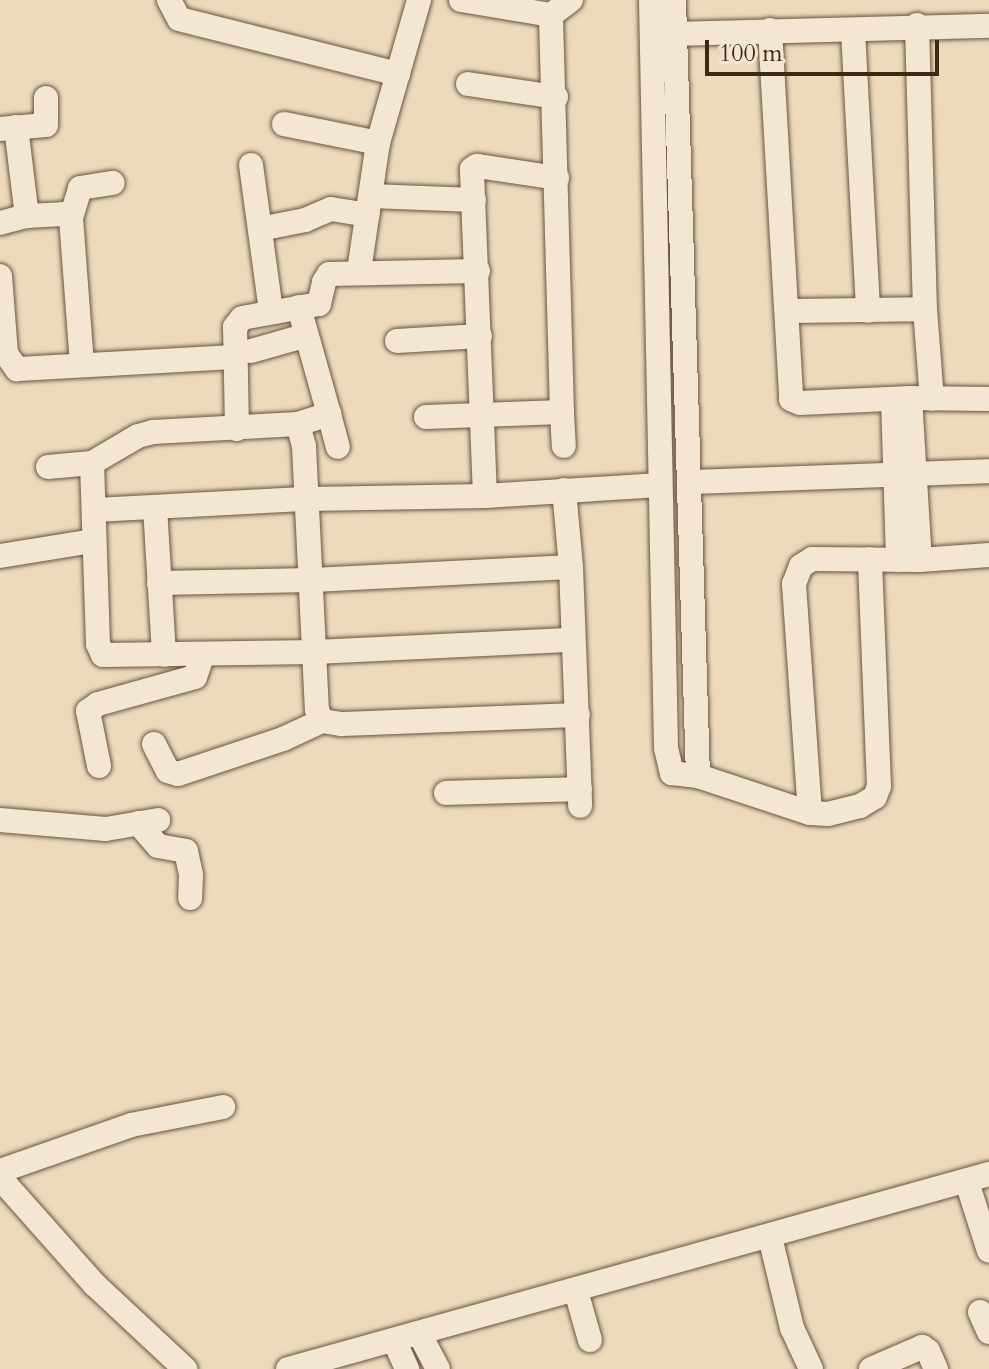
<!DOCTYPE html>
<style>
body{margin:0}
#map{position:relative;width:989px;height:1369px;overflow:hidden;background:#eddabd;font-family:Cardo,serif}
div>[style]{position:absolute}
.roads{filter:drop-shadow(0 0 2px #68553d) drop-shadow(0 0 2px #68553d)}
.minor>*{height:24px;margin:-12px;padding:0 12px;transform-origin:12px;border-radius:12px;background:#f3e7d4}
span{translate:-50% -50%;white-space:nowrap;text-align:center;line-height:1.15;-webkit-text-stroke:7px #f3e7d4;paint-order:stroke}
.scale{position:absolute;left:705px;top:40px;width:234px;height:36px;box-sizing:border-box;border:4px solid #3b2912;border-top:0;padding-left:10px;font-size:24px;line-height:28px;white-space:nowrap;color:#3b2912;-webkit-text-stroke:6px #f3e7d4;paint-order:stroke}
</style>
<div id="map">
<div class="roads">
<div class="minor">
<i style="left:169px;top:0;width:21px;rotate:62deg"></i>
<i style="left:179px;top:19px;width:226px;rotate:14.1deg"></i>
<i style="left:461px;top:0;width:91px;rotate:9.5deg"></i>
<i style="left:551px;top:15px;width:25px;rotate:-37deg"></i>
<i style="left:651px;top:0;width:748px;rotate:88.85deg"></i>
<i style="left:666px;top:748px;width:26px;rotate:77deg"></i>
<i style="left:672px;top:773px;width:26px;rotate:7deg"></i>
<i style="left:698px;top:776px;width:118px;rotate:18.3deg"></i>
<i style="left:810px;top:813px;width:18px;rotate:3deg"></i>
<i style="left:828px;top:814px;width:33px;rotate:-14deg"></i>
<i style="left:860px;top:806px;width:17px;rotate:-31deg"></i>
<i style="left:875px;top:797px;width:12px;rotate:-70deg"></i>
<i style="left:879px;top:786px;width:227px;rotate:-92.3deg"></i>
<i style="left:674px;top:0;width:776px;rotate:88.23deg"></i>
<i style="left:917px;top:25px;width:284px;rotate:88.4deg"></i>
<i style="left:925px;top:309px;width:90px;rotate:85.6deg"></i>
<i style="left:770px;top:30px;width:370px;rotate:86.7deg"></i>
<i style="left:791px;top:399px;width:10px;rotate:24deg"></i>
<i style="left:800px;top:403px;width:110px;rotate:-2.6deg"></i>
<i style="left:910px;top:398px;width:79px;rotate:0.7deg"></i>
<i style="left:853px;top:31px;width:280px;rotate:86.9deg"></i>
<i style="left:674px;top:34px;width:315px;rotate:-1.5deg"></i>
<i style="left:468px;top:84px;width:89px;rotate:8.4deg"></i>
<i style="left:284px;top:124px;width:96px;rotate:11.4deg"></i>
<i style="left:16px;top:127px;width:90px;rotate:83deg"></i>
<i style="left:0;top:129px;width:46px;rotate:-5deg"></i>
<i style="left:46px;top:125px;width:27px;rotate:-90deg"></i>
<i style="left:251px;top:165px;width:147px;rotate:82.2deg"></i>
<i style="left:371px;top:196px;width:103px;rotate:2.2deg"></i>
<i style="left:71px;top:218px;width:31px;rotate:-73deg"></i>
<i style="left:80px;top:188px;width:33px;rotate:-9deg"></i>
<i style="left:0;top:223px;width:28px;rotate:-15deg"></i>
<i style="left:27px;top:216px;width:36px;rotate:-3deg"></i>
<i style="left:63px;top:214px;width:9px;rotate:27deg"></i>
<i style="left:71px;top:218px;width:145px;rotate:85.7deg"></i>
<i style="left:260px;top:229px;width:46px;rotate:-11.3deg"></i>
<i style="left:305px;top:220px;width:28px;rotate:-23deg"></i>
<i style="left:331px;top:209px;width:37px;rotate:9deg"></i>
<i style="left:359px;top:271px;width:129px;rotate:-81.6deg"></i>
<i style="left:378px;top:143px;width:149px;rotate:-74deg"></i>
<i style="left:0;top:276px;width:78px;rotate:85.6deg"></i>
<i style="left:6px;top:354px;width:19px;rotate:54deg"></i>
<i style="left:17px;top:369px;width:218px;rotate:-3.2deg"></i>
<i style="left:788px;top:311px;width:137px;rotate:-0.8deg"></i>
<i style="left:397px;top:341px;width:83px;rotate:-3.4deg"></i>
<i style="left:251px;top:351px;width:55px;rotate:-15.8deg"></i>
<i style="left:910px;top:398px;width:162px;rotate:86.5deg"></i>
<i style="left:893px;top:399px;width:161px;rotate:88.2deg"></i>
<i style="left:562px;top:412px;width:34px;rotate:87deg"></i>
<i style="left:329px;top:414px;width:34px;rotate:75deg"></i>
<i style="left:426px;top:417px;width:136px;rotate:-2.1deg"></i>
<i style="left:562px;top:412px;width:397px;rotate:-91.6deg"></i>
<i style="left:298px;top:424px;width:33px;rotate:-18deg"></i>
<i style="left:329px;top:414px;width:111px;rotate:-105.7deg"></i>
<i style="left:237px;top:429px;width:102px;rotate:-91.1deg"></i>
<i style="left:235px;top:327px;width:11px;rotate:-52deg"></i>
<i style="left:242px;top:318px;width:78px;rotate:-10.3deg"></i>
<i style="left:319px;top:304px;width:23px;rotate:-77deg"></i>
<i style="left:324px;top:282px;width:9px;rotate:-58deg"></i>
<i style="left:329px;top:274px;width:149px;rotate:-1.2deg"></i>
<i style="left:92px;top:463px;width:181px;rotate:88.1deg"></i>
<i style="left:98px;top:644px;width:12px;rotate:66deg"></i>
<i style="left:103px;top:655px;width:212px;rotate:-0.8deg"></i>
<i style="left:315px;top:652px;width:258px;rotate:-2.7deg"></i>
<i style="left:48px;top:467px;width:44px;rotate:-5.2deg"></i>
<i style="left:92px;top:463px;width:53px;rotate:-30.4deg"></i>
<i style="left:138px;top:436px;width:16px;rotate:-15deg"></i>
<i style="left:153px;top:432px;width:145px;rotate:-3.2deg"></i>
<i style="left:298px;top:424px;width:23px;rotate:75deg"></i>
<i style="left:304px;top:446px;width:264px;rotate:87.2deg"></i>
<i style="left:317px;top:710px;width:12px;rotate:66deg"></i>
<i style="left:322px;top:721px;width:20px;rotate:9deg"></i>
<i style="left:342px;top:724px;width:236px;rotate:-2.2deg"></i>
<i style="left:691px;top:482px;width:298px;rotate:-2.1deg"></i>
<i style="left:564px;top:490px;width:77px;rotate:84.8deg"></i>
<i style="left:571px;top:567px;width:239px;rotate:87.8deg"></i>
<i style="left:485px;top:496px;width:327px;rotate:-92.3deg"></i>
<i style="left:472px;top:169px;width:6px;rotate:-31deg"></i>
<i style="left:477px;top:166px;width:81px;rotate:8.5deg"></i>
<i style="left:155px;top:507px;width:148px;rotate:86.5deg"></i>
<i style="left:95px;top:510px;width:213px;rotate:-3deg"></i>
<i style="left:308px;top:499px;width:177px;rotate:-1deg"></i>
<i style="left:485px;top:496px;width:175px;rotate:-3.6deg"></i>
<i style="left:0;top:556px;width:94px;rotate:-9.2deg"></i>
<i style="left:159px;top:583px;width:154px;rotate:-1.1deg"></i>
<i style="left:313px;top:580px;width:258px;rotate:-2.9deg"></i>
<i style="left:154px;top:744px;width:30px;rotate:63deg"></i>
<i style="left:168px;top:771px;width:10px;rotate:17deg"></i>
<i style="left:178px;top:774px;width:111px;rotate:-18.4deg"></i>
<i style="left:283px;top:739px;width:43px;rotate:-24.8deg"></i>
<i style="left:99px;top:766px;width:56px;rotate:-101.3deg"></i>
<i style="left:88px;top:711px;width:12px;rotate:-35deg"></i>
<i style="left:98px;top:704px;width:101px;rotate:-15.6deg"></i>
<i style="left:195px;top:677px;width:24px;rotate:-71deg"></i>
<i style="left:446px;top:793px;width:134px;rotate:-1.7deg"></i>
<i style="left:810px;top:813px;width:230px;rotate:-94deg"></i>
<i style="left:794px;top:584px;width:19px;rotate:-69deg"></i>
<i style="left:801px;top:566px;width:13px;rotate:-32deg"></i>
<i style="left:812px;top:559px;width:108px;rotate:0.5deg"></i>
<i style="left:920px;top:560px;width:69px;rotate:-4.1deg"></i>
<i style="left:0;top:820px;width:106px;rotate:4.9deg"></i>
<i style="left:106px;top:829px;width:53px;rotate:-9.8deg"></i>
<i style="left:138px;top:823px;width:30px;rotate:49deg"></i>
<i style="left:158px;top:846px;width:28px;rotate:10deg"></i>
<i style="left:186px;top:851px;width:25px;rotate:78deg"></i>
<i style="left:191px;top:875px;width:23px;rotate:92deg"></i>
<i style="left:0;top:1171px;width:139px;rotate:-19.3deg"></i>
<i style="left:131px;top:1125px;width:94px;rotate:-11.1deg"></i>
<i style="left:0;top:1178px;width:142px;rotate:48.4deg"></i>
<i style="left:94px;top:1284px;width:125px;rotate:43deg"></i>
<i style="left:967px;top:1182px;width:72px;rotate:72.3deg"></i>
<i style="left:770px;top:1237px;width:94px;rotate:76.4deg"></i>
<i style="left:792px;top:1328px;width:45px;rotate:65.1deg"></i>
<i style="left:576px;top:1291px;width:51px;rotate:74.1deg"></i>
<i style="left:980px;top:1312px;width:22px;rotate:66deg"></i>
<i style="left:420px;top:1335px;width:38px;rotate:62deg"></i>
<i style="left:395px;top:1342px;width:30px;rotate:66deg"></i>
<i style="left:288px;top:1369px;width:728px;rotate:-15.55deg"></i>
<i style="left:871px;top:1369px;width:56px;rotate:-23.3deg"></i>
<i style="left:922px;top:1347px;width:7px;rotate:34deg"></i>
<i style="left:928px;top:1351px;width:20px;rotate:66deg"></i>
</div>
</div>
<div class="scale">100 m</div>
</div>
